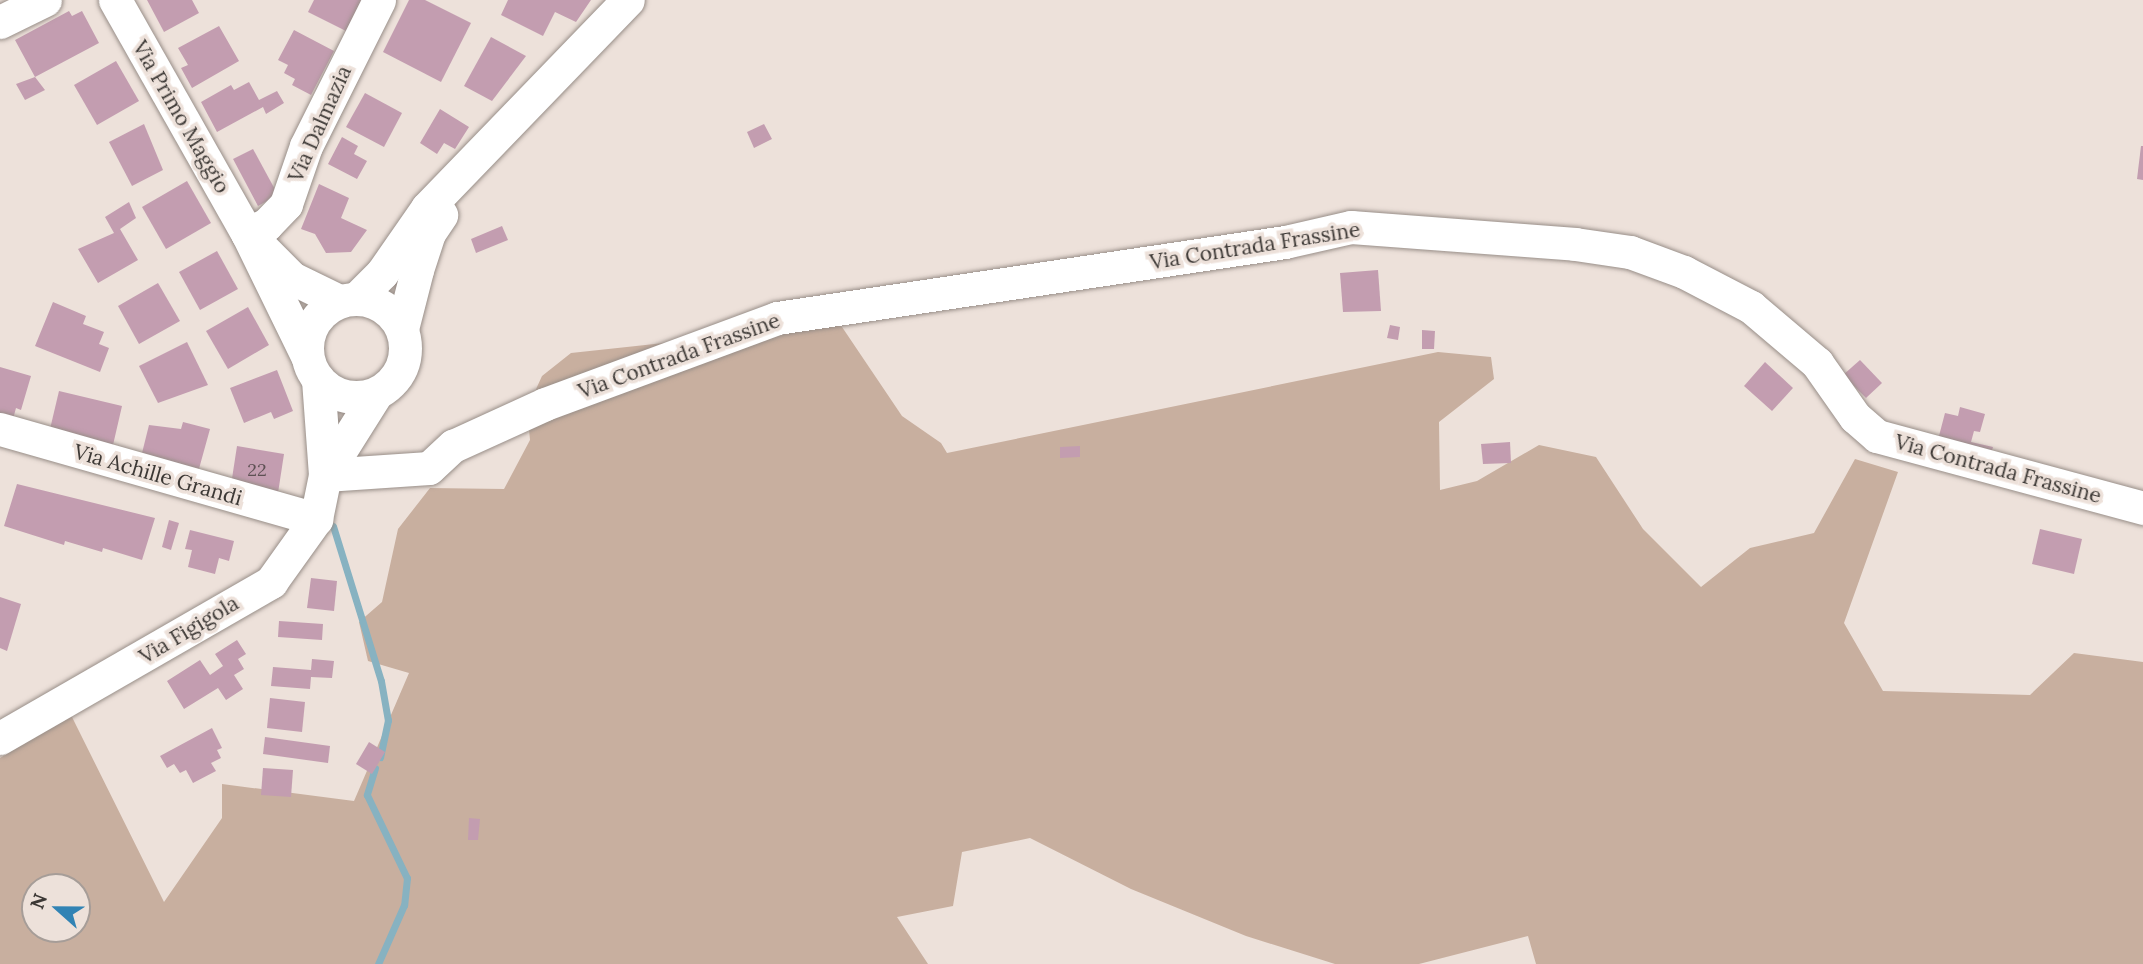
<!DOCTYPE html>
<style>
body{margin:0}
#map{position:relative;width:2143px;height:964px;overflow:hidden;background:#ede1da;font-family:Lora,serif}
div>[style]{position:absolute}
.green>*{inset:0;background:#c8af9f}
.stream>*{height:7px;margin:-3.5px;padding:0 3.5px;transform-origin:3.5px;border-radius:3.5px;background:#87b2c1}
.building>*{inset:0;background:#c39db0}
.roads{filter:drop-shadow(0 0 2px #988e88) drop-shadow(0 0 2px #988e88)}
.minor>*{height:33px;margin:-16.5px;padding:0 16.5px;transform-origin:16.5px;border-radius:16.5px;background:#fff}
.minor>.ring{margin:-16.5px;padding:0;box-sizing:content-box;background:none;border:33px solid #fff;border-radius:50%}
span{translate:-50% -50%;white-space:nowrap;text-align:center;line-height:1.15;-webkit-text-stroke:7px #ede1da;paint-order:stroke}
.number-label{font-size:18px;color:#5e5154}
.number-label span{-webkit-text-stroke-width:0}
.street-label{font-size:21px;color:#3c3835}
.north{position:absolute;left:21px;top:873px;width:70px;height:70px;box-sizing:border-box;background:#ede1da;border:2px solid #a69d98;border-radius:50%;rotate:291deg;font-size:19px;font-weight:700;line-height:28px;text-align:center;color:#3c3835}
.north::after{content:'';display:block;margin:auto;width:24px;height:32px;background:#3183b4;clip-path:polygon(50% 0,100% 100%,50% 72%,0 100%)}
</style>
<div id="map">
<div class="green">
<i style="clip-path:polygon(evenodd,840px 324px,902px 416px,941px 443px,947px 453px,1438px 352px,1491px 357px,1494px 379px,1439px 422px,1440px 490px,1477px 481px,1539px 445px,1596px 457px,1643px 529px,1701px 587px,1750px 548px,1814px 533px,1855px 459px,1898px 472px,1844px 623px,1883px 691px,2030px 695px,2074px 653px,2143px 662px,2143px 964px,1536px 964px,1528px 936px,1419px 964px,1335px 964px,1246px 936px,1131px 889px,1030px 838px,962px 852px,953px 906px,897px 917px,928px 964px,0 964px,0 758px,71px 715px,164px 902px,222px 818px,222px 784px,354px 801px,409px 673px,368px 661px,359px 622px,382px 602px,398px 529px,430px 488px,504px 489px,530px 440px,527px 409px,542px 376px,571px 353px,840px 324px,35px 887px,77px 887px,77px 929px,35px 929px,35px 887px)"></i>
</div>
<div class="stream">
<i style="left:333px;top:526px;width:162px;rotate:72.8deg"></i>
<i style="left:381px;top:681px;width:40px;rotate:80deg"></i>
<i style="left:388px;top:720px;width:38px;rotate:102deg"></i>
<i style="left:375px;top:768px;width:28px;rotate:107deg"></i>
<i style="left:367px;top:795px;width:92px;rotate:64.3deg"></i>
<i style="left:407px;top:878px;width:27px;rotate:96deg"></i>
<i style="left:404px;top:905px;width:64px;rotate:113.8deg"></i>
</div>
<div class="building">
<i style="clip-path:polygon(147px 0,192px 0,199px 13px,164px 32px)"></i>
<i style="clip-path:polygon(314px 0,361px 0,346px 31px,308px 12px)"></i>
<i style="clip-path:polygon(409px 0,425px 0,471px 23px,441px 82px,383px 52px)"></i>
<i style="clip-path:polygon(508px 0,591px 0,576px 22px,555px 12px,543px 36px,501px 15px)"></i>
<i style="clip-path:polygon(69px 11px,72px 16px,82px 11px,99px 43px,35px 77px,45px 90px,25px 100px,16px 84px,35px 77px,15px 40px)"></i>
<i style="clip-path:polygon(219px 26px,239px 61px,192px 88px,181px 68px,188px 65px,178px 48px)"></i>
<i style="clip-path:polygon(294px 30px,334px 51px,311px 95px,292px 85px,295px 79px,284px 73px,288px 65px,278px 60px)"></i>
<i style="clip-path:polygon(491px 37px,526px 56px,492px 101px,464px 86px)"></i>
<i style="clip-path:polygon(116px 61px,139px 101px,97px 125px,74px 85px)"></i>
<i style="clip-path:polygon(249px 82px,259px 100px,277px 91px,284px 103px,266px 114px,263px 107px,217px 132px,201px 102px,231px 85px,234px 90px)"></i>
<i style="clip-path:polygon(365px 93px,402px 113px,384px 147px,346px 127px)"></i>
<i style="clip-path:polygon(440px 109px,469px 127px,455px 149px,444px 143px,437px 154px,420px 143px)"></i>
<i style="clip-path:polygon(144px 124px,163px 170px,132px 186px,109px 142px)"></i>
<i style="clip-path:polygon(764px 124px,772px 139px,754px 148px,747px 132px)"></i>
<i style="clip-path:polygon(342px 137px,358px 146px,354px 154px,367px 161px,357px 179px,328px 164px)"></i>
<i style="clip-path:polygon(2141px 146px,2143px 146px,2143px 180px,2137px 179px)"></i>
<i style="clip-path:polygon(253px 149px,278px 195px,258px 206px,233px 159px)"></i>
<i style="clip-path:polygon(187px 181px,211px 223px,166px 249px,142px 207px)"></i>
<i style="clip-path:polygon(319px 184px,349px 198px,341px 218px,367px 230px,351px 252px,326px 253px,315px 234px,301px 229px)"></i>
<i style="clip-path:polygon(129px 202px,136px 218px,120px 229px,138px 260px,98px 283px,78px 249px,114px 233px,105px 217px)"></i>
<i style="clip-path:polygon(502px 226px,508px 240px,476px 253px,471px 239px)"></i>
<i style="clip-path:polygon(217px 251px,238px 289px,200px 310px,179px 272px)"></i>
<i style="clip-path:polygon(1378px 270px,1381px 311px,1343px 312px,1340px 273px)"></i>
<i style="clip-path:polygon(158px 283px,180px 321px,139px 344px,118px 306px)"></i>
<i style="clip-path:polygon(53px 302px,86px 316px,83px 324px,104px 332px,99px 344px,109px 348px,100px 372px,35px 346px)"></i>
<i style="clip-path:polygon(248px 307px,269px 345px,228px 369px,206px 331px)"></i>
<i style="clip-path:polygon(1390px 325px,1400px 327px,1398px 340px,1387px 338px)"></i>
<i style="clip-path:polygon(1422px 330px,1435px 331px,1434px 349px,1422px 349px)"></i>
<i style="clip-path:polygon(187px 342px,208px 385px,158px 403px,139px 366px)"></i>
<i style="clip-path:polygon(1860px 360px,1882px 383px,1866px 398px,1843px 375px)"></i>
<i style="clip-path:polygon(1765px 362px,1793px 388px,1772px 411px,1744px 386px)"></i>
<i style="clip-path:polygon(0 367px,31px 376px,21px 410px,16px 408px,13px 419px,0 415px)"></i>
<i style="clip-path:polygon(277px 370px,293px 411px,274px 419px,271px 412px,244px 423px,230px 388px)"></i>
<i style="clip-path:polygon(59px 391px,122px 406px,113px 445px,50px 429px)"></i>
<i style="clip-path:polygon(1960px 407px,1985px 414px,1980px 432px,1974px 431px,1971px 442px,1993px 447px,1988px 465px,1935px 451px,1945px 413px,1958px 416px)"></i>
<i style="clip-path:polygon(183px 422px,210px 429px,197px 476px,140px 461px,149px 425px,181px 429px)"></i>
<i style="clip-path:polygon(1510px 442px,1511px 463px,1483px 464px,1481px 444px)"></i>
<i style="clip-path:polygon(237px 446px,284px 454px,278px 493px,231px 485px)"></i>
<i style="clip-path:polygon(1080px 446px,1080px 457px,1060px 458px,1060px 447px)"></i>
<i style="clip-path:polygon(17px 484px,155px 518px,142px 560px,103px 548px,102px 552px,65px 541px,64px 545px,4px 526px)"></i>
<i style="clip-path:polygon(169px 520px,179px 523px,171px 550px,162px 547px)"></i>
<i style="clip-path:polygon(2040px 529px,2082px 539px,2074px 574px,2032px 564px)"></i>
<i style="clip-path:polygon(190px 530px,234px 541px,229px 561px,219px 558px,215px 574px,188px 567px,192px 550px,185px 549px)"></i>
<i style="clip-path:polygon(311px 578px,337px 581px,334px 611px,307px 608px)"></i>
<i style="clip-path:polygon(0 597px,21px 604px,7px 651px,0 648px)"></i>
<i style="clip-path:polygon(279px 621px,323px 624px,322px 640px,278px 637px)"></i>
<i style="clip-path:polygon(237px 640px,246px 654px,238px 659px,244px 669px,234px 675px,243px 689px,226px 700px,218px 688px,184px 709px,167px 681px,200px 660px,210px 675px,223px 666px,215px 654px)"></i>
<i style="clip-path:polygon(312px 659px,334px 661px,332px 678px,311px 677px,310px 689px,271px 686px,273px 667px,311px 670px)"></i>
<i style="clip-path:polygon(270px 698px,305px 702px,302px 732px,267px 728px)"></i>
<i style="clip-path:polygon(212px 728px,222px 748px,217px 750px,221px 758px,211px 763px,216px 771px,193px 783px,186px 770px,180px 773px,174px 764px,167px 768px,160px 756px)"></i>
<i style="clip-path:polygon(265px 737px,330px 746px,328px 763px,263px 754px)"></i>
<i style="clip-path:polygon(369px 742px,385px 752px,372px 774px,356px 764px)"></i>
<i style="clip-path:polygon(263px 768px,293px 770px,291px 797px,261px 795px)"></i>
<i style="clip-path:polygon(469px 818px,480px 819px,478px 840px,468px 840px)"></i>
</div>
<div class="roads">
<div class="minor">
<i style="left:115px;top:0;width:268px;rotate:60.5deg"></i>
<i style="left:247px;top:233px;width:137px;rotate:64deg"></i>
<i style="left:0;top:22px;width:50px;rotate:-26.1deg"></i>
<i style="left:247px;top:233px;width:21px;rotate:-23deg"></i>
<i style="left:266px;top:225px;width:29px;rotate:-46deg"></i>
<i style="left:286px;top:204px;width:61px;rotate:-71deg"></i>
<i style="left:306px;top:146px;width:163px;rotate:-63.4deg"></i>
<i style="left:261px;top:247px;width:44px;rotate:45deg"></i>
<i style="left:292px;top:278px;width:52px;rotate:26.1deg"></i>
<i style="left:357px;top:298px;width:35px;rotate:-45deg"></i>
<i style="left:382px;top:273px;width:79px;rotate:-55.3deg"></i>
<i style="left:427px;top:208px;width:289px;rotate:-46deg"></i>
<i class="ring" style="left:307px;top:299px;width:65px;height:65px"></i>
<i style="left:402px;top:329px;width:61px;rotate:-75.7deg"></i>
<i style="left:417px;top:270px;width:39px;rotate:-72deg"></i>
<i style="left:429px;top:233px;width:22px;rotate:-56deg"></i>
<i style="left:0;top:429px;width:329px;rotate:15.9deg"></i>
<i style="left:325px;top:475px;width:104px;rotate:-3.9deg"></i>
<i style="left:429px;top:468px;width:33px;rotate:-43deg"></i>
<i style="left:453px;top:446px;width:101px;rotate:-24.5deg"></i>
<i style="left:545px;top:404px;width:247px;rotate:-20.3deg"></i>
<i style="left:777px;top:318px;width:514px;rotate:-8.51deg"></i>
<i style="left:1285px;top:242px;width:68px;rotate:-12.8deg"></i>
<i style="left:1351px;top:227px;width:225px;rotate:4.3deg"></i>
<i style="left:1575px;top:244px;width:56px;rotate:8.3deg"></i>
<i style="left:1630px;top:252px;width:58px;rotate:20.3deg"></i>
<i style="left:1684px;top:272px;width:76px;rotate:27.6deg"></i>
<i style="left:1751px;top:307px;width:87px;rotate:40.3deg"></i>
<i style="left:1817px;top:363px;width:66px;rotate:54.9deg"></i>
<i style="left:1855px;top:417px;width:29px;rotate:41deg"></i>
<i style="left:1877px;top:436px;width:276px;rotate:15.1deg"></i>
<i style="left:325px;top:475px;width:96px;rotate:-57.8deg"></i>
<i style="left:0;top:738px;width:313px;rotate:-29.9deg"></i>
<i style="left:271px;top:582px;width:77px;rotate:-54.5deg"></i>
<i style="left:316px;top:519px;width:45px;rotate:-78.4deg"></i>
<i style="left:325px;top:475px;width:96px;rotate:-94.2deg"></i>
</div>
</div>
<div class="number-label">
<span style="left:257px;top:470px">22</span>
</div>
<div class="street-label">
<span style="left:181px;top:117px;rotate:60deg">Via Primo Maggio</span>
<span style="left:320px;top:124px;rotate:-66deg">Via Dalmazia</span>
<span style="left:1255px;top:246px;rotate:-9deg">Via Contrada Frassine</span>
<span style="left:679px;top:356px;rotate:-20deg">Via Contrada Frassine</span>
<span style="left:1998px;top:469px;rotate:15deg">Via Contrada Frassine</span>
<span style="left:158px;top:475px;rotate:16deg">Via Achille Grandi</span>
<span style="left:189px;top:630px;rotate:-31deg">Via Figigola</span>
</div>
<div class="north">N</div>
</div>
